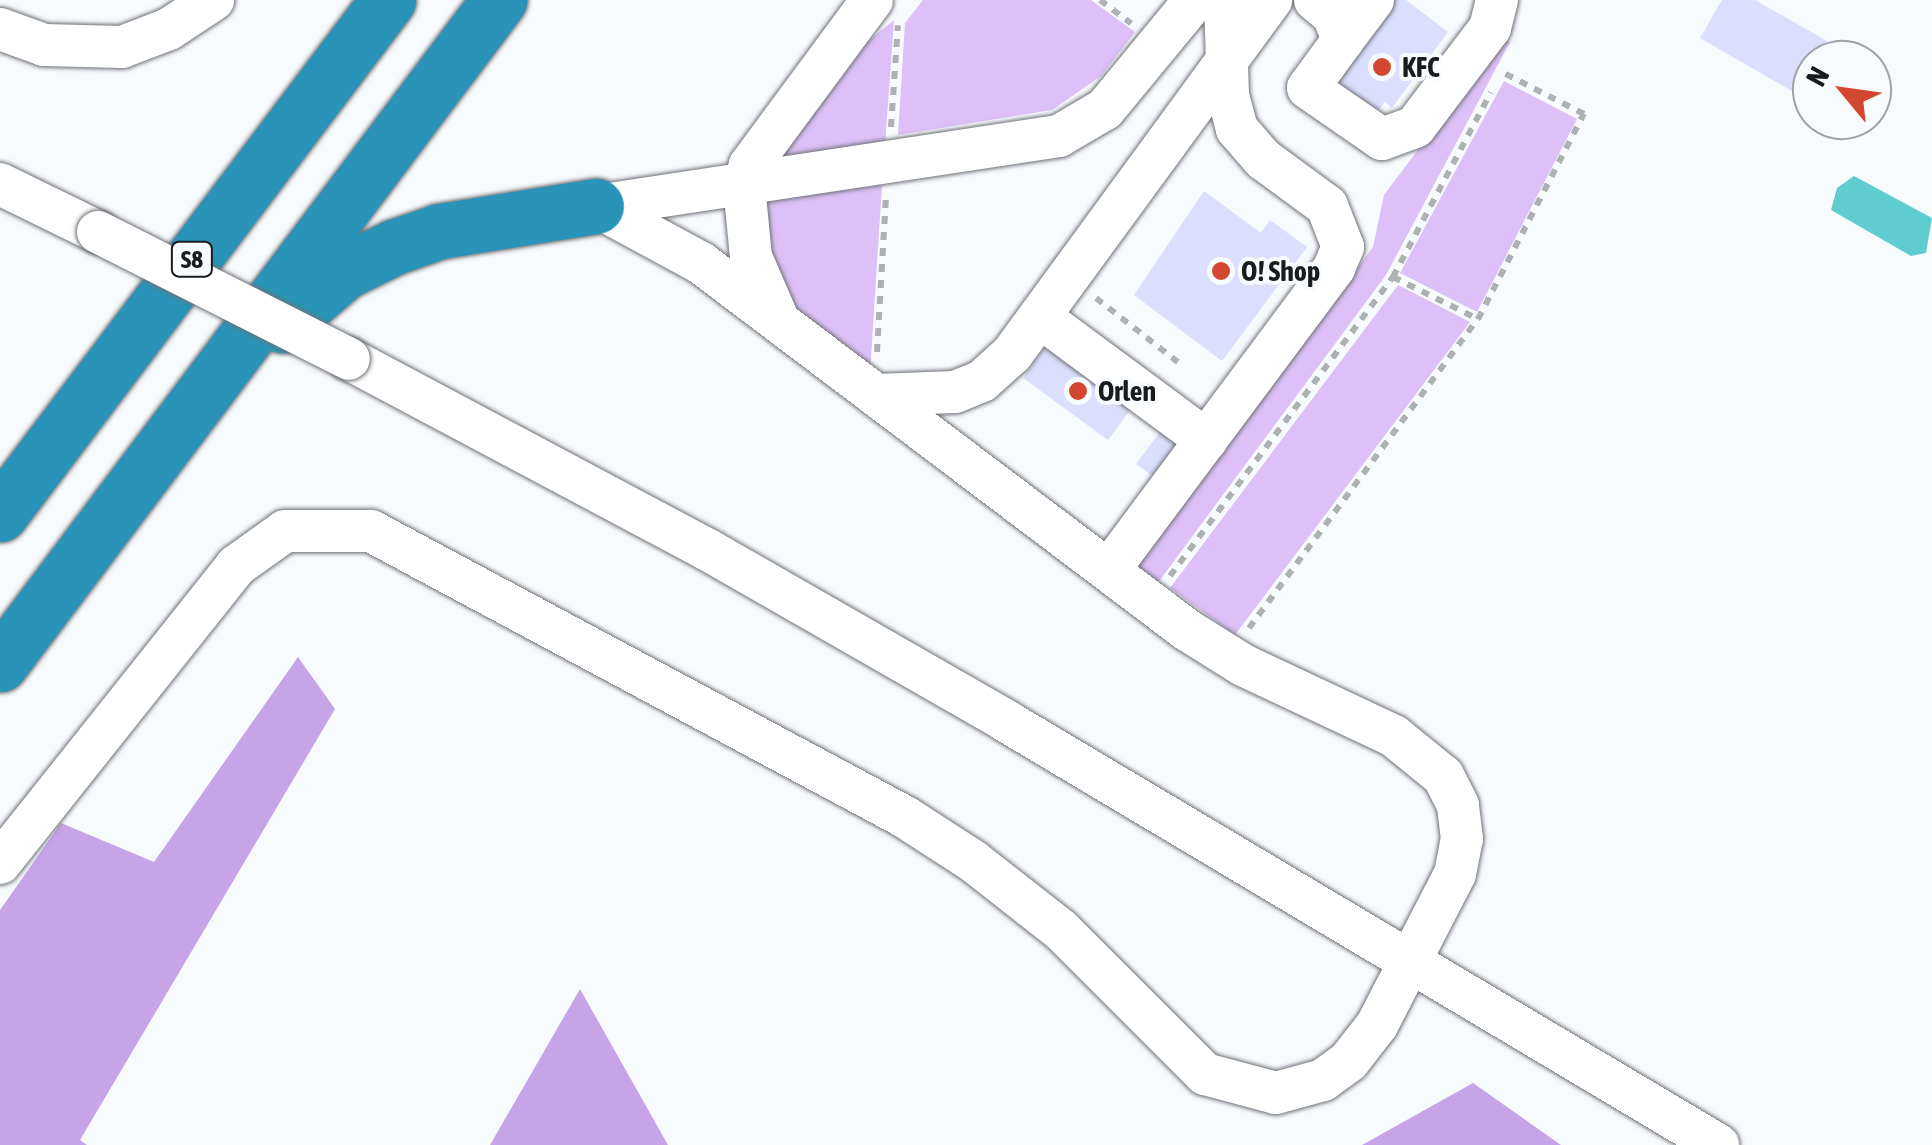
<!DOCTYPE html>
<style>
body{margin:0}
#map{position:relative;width:1932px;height:1145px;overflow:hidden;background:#f8fbfe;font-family:"Asap Condensed",sans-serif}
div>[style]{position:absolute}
.green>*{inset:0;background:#dcc0f7}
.forest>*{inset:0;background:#c7a4e7}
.water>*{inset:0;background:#5fcdcf}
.building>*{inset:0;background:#dbdefc}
.path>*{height:6px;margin-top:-3px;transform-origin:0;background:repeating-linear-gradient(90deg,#aeb1b3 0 8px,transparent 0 16px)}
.roads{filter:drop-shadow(0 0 2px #6e7176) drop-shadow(0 0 2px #6e7176)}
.minor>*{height:42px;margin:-21px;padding:0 21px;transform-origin:21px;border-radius:21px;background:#fff}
.highway>*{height:55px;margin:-27.5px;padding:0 27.5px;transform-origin:27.5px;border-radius:27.5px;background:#2994b7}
.bridges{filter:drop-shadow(0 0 2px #6e7176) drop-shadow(0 0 2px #6e7176)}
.minor-bridge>*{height:42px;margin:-21px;padding:0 21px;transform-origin:21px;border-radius:21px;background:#fff}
.dots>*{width:28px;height:28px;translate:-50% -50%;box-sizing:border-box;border:5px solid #f8fbfe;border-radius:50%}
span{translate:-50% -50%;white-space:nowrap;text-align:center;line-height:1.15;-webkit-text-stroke:8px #f8fbfe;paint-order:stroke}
.shield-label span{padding:2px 8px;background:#f8fbfe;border:2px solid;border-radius:8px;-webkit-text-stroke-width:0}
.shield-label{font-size:25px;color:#191b1c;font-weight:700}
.poi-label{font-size:28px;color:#191b1c;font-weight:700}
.left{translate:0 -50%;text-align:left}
.north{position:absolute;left:1792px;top:40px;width:100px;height:100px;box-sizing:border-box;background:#f8fbfe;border:2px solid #9fa1a4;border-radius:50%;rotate:299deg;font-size:28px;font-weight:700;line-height:40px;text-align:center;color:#191b1c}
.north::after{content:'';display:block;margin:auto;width:35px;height:45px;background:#d34731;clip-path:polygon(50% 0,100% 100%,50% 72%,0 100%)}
</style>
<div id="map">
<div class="green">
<i style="clip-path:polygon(923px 0,1091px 0,1135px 32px,1101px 76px,1052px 110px,898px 135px,905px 23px)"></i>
<i style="clip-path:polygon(894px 20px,885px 146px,784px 161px,779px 148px,841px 63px)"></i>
<i style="clip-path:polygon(1501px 39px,1510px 42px,1386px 275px,1154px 588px,1136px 572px,1138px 554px,1373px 247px,1384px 195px)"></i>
<i style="clip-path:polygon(1504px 81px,1577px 119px,1477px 312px,1400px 273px)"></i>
<i style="clip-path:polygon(882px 185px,870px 373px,791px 306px,768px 263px,765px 201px)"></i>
<i style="clip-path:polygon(1398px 285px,1470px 322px,1235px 635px,1170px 588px)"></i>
</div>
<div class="forest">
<i style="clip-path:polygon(298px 657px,335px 709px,80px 1140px,87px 1145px,0 1145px,0 910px,61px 823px,154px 862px)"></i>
<i style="clip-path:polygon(580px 989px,668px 1145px,490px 1145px)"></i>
<i style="clip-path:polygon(1473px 1083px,1561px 1145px,1362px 1145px)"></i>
</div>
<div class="water">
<i style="clip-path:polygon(1854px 176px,1932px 218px,1926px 253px,1911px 256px,1831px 210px,1837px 188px)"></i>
</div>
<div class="building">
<i style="clip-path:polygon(1393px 0,1406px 0,1448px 32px,1392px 108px,1385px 102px,1376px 113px,1331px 80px)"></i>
<i style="clip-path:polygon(1722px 0,1755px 0,1827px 41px,1797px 94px,1700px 38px)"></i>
<i style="clip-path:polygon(1204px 191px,1261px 233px,1270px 220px,1307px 247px,1222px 361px,1134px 295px)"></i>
<i style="clip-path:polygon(1049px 342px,1134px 405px,1108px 440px,1023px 378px)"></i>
<i style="clip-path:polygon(1163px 428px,1204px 458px,1177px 494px,1136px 464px)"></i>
</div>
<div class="path">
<i style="left:1100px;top:0;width:39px;rotate:37deg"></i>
<i style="left:891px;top:127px;width:102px;rotate:-86.1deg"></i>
<i style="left:1393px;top:277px;width:95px;rotate:26.3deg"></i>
<i style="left:1096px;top:298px;width:104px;rotate:38deg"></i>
<i style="left:877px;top:352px;width:157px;rotate:-86.7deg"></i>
<i style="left:1170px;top:576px;width:373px;rotate:-53.3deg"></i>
<i style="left:1393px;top:277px;width:209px;rotate:-62.1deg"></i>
<i style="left:1249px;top:628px;width:385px;rotate:-53.5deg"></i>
<i style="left:1478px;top:319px;width:231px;rotate:-62.7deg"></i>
<i style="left:1584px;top:114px;width:92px;rotate:-152.9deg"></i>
</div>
<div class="roads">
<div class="minor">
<i style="left:1315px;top:0;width:23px;rotate:40deg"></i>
<i style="left:1333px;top:15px;width:27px;rotate:68deg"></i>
<i style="left:1343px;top:40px;width:59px;rotate:126.1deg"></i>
<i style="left:1308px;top:88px;width:90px;rotate:34.6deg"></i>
<i style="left:1382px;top:139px;width:35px;rotate:-20deg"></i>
<i style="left:1415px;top:127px;width:124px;rotate:-52.9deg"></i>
<i style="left:1490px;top:28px;width:29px;rotate:-76deg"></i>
<i style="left:0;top:29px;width:47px;rotate:20deg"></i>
<i style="left:44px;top:45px;width:78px;rotate:1.5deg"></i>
<i style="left:122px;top:47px;width:50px;rotate:-21deg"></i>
<i style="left:169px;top:29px;width:53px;rotate:-33.4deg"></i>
<i style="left:1343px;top:40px;width:50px;rotate:-53.1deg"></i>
<i style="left:0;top:184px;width:109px;rotate:26.1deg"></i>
<i style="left:596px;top:206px;width:468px;rotate:-8.6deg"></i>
<i style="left:1059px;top:136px;width:53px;rotate:-30.4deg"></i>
<i style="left:1105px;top:109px;width:141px;rotate:-50.5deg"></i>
<i style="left:777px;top:317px;width:65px;rotate:-113.4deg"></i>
<i style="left:751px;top:257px;width:71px;rotate:-95.6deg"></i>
<i style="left:744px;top:186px;width:22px;rotate:-74deg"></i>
<i style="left:750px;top:165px;width:205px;rotate:-53.5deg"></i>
<i style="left:1040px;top:317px;width:207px;rotate:36.5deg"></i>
<i style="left:349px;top:359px;width:407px;rotate:28deg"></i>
<i style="left:708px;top:550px;width:344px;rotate:29.8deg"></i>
<i style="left:1006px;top:721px;width:829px;rotate:30.77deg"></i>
<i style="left:876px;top:395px;width:79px;rotate:-2.2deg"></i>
<i style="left:955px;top:392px;width:29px;rotate:-22deg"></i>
<i style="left:982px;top:381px;width:40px;rotate:-42deg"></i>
<i style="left:1012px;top:354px;width:439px;rotate:-53.8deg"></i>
<i style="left:1109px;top:570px;width:377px;rotate:-53.3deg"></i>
<i style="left:1334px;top:268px;width:23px;rotate:-67deg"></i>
<i style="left:1343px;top:247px;width:44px;rotate:-111.3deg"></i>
<i style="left:1327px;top:206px;width:79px;rotate:-143.7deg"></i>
<i style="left:1263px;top:159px;width:40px;rotate:-131deg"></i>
<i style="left:1237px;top:129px;width:34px;rotate:-105deg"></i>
<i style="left:1228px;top:96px;width:96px;rotate:-91.8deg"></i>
<i style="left:0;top:863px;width:379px;rotate:-51.5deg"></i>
<i style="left:236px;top:566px;width:60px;rotate:-35.5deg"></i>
<i style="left:285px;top:531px;width:86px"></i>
<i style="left:371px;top:531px;width:606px;rotate:28.17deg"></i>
<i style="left:905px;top:817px;width:81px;rotate:32.9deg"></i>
<i style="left:973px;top:861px;width:112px;rotate:38.1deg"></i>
<i style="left:1061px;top:930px;width:204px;rotate:45deg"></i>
<i style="left:1205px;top:1074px;width:73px;rotate:15deg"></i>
<i style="left:1276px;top:1093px;width:49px;rotate:-15.5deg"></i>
<i style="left:1323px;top:1080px;width:32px;rotate:-36deg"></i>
<i style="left:1349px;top:1061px;width:46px;rotate:-52.1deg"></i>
<i style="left:1377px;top:1025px;width:170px;rotate:-62.7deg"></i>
<i style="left:1455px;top:874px;width:36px;rotate:-79deg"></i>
<i style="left:1462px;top:839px;width:34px;rotate:-97deg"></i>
<i style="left:1458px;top:805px;width:33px;rotate:-117deg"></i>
<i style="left:1443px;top:776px;width:63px;rotate:-140.8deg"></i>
<i style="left:1394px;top:736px;width:167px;rotate:-154.8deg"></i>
<i style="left:1243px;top:665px;width:66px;rotate:-148deg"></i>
<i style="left:1187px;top:630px;width:609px;rotate:-142.94deg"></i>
<i style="left:701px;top:263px;width:119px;rotate:-151.5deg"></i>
</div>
<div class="highway">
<i style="left:282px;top:325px;width:83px;rotate:-40.6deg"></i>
<i style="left:345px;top:271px;width:55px;rotate:-26.1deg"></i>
<i style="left:394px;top:247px;width:49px;rotate:-19.2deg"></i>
<i style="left:440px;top:231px;width:158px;rotate:-9.1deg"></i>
<i style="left:0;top:514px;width:644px;rotate:-52.95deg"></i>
<i style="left:0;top:664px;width:831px;rotate:-53.07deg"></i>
</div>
</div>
<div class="bridges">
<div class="minor-bridge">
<i style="left:98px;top:232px;width:281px;rotate:26.8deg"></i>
</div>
</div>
<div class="dots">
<i style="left:1382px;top:67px;background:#d34731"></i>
<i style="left:1221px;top:271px;background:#d34731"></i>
<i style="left:1078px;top:391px;background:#d34731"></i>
</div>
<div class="shield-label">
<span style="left:192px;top:259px">S8</span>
</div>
<div class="poi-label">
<span class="left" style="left:1402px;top:67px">KFC</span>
<span class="left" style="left:1241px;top:271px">O! Shop</span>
<span class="left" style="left:1098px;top:391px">Orlen</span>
</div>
<div class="north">N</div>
</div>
